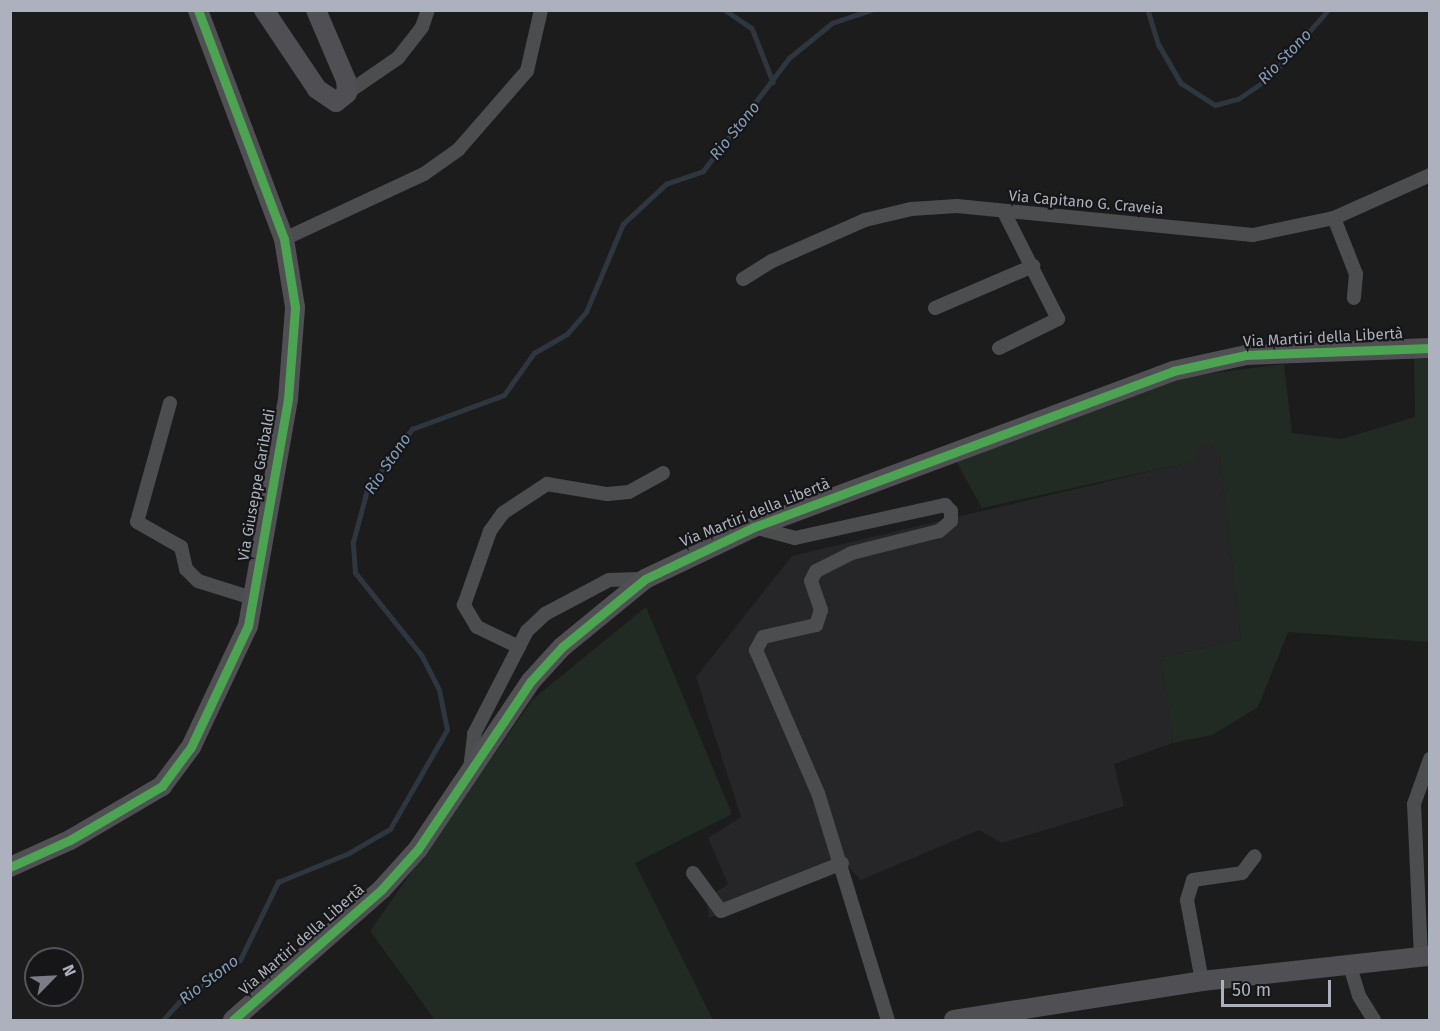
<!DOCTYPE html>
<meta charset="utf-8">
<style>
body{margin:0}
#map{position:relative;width:1440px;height:1031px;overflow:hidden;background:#1c1c1c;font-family:"Fira Sans",sans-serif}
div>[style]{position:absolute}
.built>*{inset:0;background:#262628}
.green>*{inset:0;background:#212a23}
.stream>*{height:4.5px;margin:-2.25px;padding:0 2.25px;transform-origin:2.25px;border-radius:2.25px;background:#2e363f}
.street>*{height:14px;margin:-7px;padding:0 7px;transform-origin:7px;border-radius:7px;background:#4c4d4f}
.secondary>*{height:20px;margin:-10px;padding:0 10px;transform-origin:10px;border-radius:10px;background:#505054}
.cycleway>*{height:9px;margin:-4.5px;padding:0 4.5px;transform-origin:4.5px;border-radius:4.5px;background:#4ca352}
span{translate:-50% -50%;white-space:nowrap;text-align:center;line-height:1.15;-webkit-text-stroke:4.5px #161618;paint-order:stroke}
.street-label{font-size:15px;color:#adb1bd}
.water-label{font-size:16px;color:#849db8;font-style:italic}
.frame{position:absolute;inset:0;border:12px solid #adb1bd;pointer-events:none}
.north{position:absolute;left:24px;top:947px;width:60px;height:60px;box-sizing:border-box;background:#161618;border:2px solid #52545a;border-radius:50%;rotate:66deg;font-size:16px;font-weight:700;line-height:24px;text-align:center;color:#adb1bd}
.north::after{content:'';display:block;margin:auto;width:21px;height:27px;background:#7a7d85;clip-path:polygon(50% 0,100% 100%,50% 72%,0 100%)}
.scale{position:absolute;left:1221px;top:980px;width:110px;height:27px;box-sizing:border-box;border:3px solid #adb1bd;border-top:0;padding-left:8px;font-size:18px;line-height:21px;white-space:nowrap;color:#adb1bd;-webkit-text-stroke:4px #161618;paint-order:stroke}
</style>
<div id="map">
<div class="built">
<i style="clip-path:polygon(1197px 444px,1210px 444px,1220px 458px,1241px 640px,1161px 657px,1173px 743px,1114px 764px,1124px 806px,1002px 843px,979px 830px,861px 880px,845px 864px,709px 918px,706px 899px,728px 884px,708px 838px,741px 817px,696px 677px,792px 556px,1194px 461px)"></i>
</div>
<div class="green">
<i style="clip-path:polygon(1414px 358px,1429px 359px,1429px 642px,1288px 632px,1258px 707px,1212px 735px,1173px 743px,1161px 657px,1241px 640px,1220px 458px,1210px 444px,1197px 444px,1195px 461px,982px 508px,956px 461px,1180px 377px,1284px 364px,1292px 433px,1342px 439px,1415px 417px)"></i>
<i style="clip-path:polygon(646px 607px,732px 814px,635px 863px,713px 1020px,435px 1020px,370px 931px,533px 699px)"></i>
</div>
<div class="stream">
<i style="left:725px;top:10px;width:32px;rotate:34deg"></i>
<i style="left:752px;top:28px;width:58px;rotate:68.7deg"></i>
<i style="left:1001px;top:10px;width:22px"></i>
<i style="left:1148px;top:10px;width:37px;rotate:73deg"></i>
<i style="left:1159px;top:45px;width:44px;rotate:59.9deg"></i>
<i style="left:1181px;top:83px;width:40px;rotate:32.9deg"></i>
<i style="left:1215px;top:105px;width:24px;rotate:-15deg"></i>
<i style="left:1238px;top:99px;width:36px;rotate:-34deg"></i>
<i style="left:1268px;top:79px;width:91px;rotate:-49deg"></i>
<i style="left:163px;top:1020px;width:24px;rotate:-48deg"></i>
<i style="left:179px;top:1002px;width:74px;rotate:-34.5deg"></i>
<i style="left:240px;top:960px;width:87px;rotate:-64deg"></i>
<i style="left:278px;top:882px;width:77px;rotate:-22.2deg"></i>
<i style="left:349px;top:853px;width:48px;rotate:-30.3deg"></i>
<i style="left:390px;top:829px;width:114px;rotate:-60.1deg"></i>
<i style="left:447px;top:730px;width:41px;rotate:-101.3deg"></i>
<i style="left:439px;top:690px;width:39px;rotate:-117deg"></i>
<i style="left:421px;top:655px;width:105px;rotate:-128.8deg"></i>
<i style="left:355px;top:573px;width:31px;rotate:-94deg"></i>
<i style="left:353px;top:542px;width:54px;rotate:-74.9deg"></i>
<i style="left:367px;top:490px;width:76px;rotate:-53.6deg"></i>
<i style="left:412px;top:429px;width:98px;rotate:-20.3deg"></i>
<i style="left:504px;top:395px;width:52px;rotate:-54.5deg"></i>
<i style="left:534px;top:353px;width:38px;rotate:-30deg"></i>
<i style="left:567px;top:334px;width:29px;rotate:-49deg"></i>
<i style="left:586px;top:312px;width:95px;rotate:-67.2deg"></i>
<i style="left:623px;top:224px;width:59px;rotate:-42.9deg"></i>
<i style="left:666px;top:184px;width:39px;rotate:-19deg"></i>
<i style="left:703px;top:171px;width:142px;rotate:-52.7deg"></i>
<i style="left:789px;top:58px;width:55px;rotate:-39.1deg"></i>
<i style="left:832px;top:23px;width:41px;rotate:-18.4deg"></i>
</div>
<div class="street">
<i style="left:347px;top:93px;width:62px;rotate:-34.5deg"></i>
<i style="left:398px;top:58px;width:39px;rotate:-52deg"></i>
<i style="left:422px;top:27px;width:18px;rotate:-71deg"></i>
<i style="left:1334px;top:218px;width:60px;rotate:68.6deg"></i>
<i style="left:1356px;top:274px;width:24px;rotate:95deg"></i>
<i style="left:284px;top:239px;width:154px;rotate:-24.9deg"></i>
<i style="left:424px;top:174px;width:42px;rotate:-35.2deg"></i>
<i style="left:458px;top:150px;width:105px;rotate:-48.9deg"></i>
<i style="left:527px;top:71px;width:63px;rotate:-77.1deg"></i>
<i style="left:743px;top:279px;width:34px;rotate:-32deg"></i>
<i style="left:772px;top:261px;width:102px;rotate:-23.8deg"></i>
<i style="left:865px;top:220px;width:47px;rotate:-13.4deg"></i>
<i style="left:911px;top:209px;width:46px;rotate:-3.7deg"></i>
<i style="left:957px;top:206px;width:297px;rotate:5.6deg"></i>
<i style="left:1253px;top:235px;width:83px;rotate:-11.9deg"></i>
<i style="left:1334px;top:218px;width:105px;rotate:-24.1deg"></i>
<i style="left:935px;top:308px;width:107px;rotate:-23.2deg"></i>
<i style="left:999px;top:348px;width:66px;rotate:-26.2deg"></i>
<i style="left:1058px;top:319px;width:120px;rotate:-116.8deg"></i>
<i style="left:170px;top:403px;width:123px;rotate:105.5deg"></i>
<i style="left:137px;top:522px;width:51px;rotate:29.6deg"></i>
<i style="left:181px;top:547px;width:23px;rotate:77deg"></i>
<i style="left:186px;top:569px;width:17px;rotate:45deg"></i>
<i style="left:198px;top:581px;width:57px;rotate:17.5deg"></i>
<i style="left:754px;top:527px;width:42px;rotate:15deg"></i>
<i style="left:795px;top:538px;width:154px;rotate:-12.4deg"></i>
<i style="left:945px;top:505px;width:8px;rotate:45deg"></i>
<i style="left:951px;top:511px;width:10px;rotate:90deg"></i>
<i style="left:951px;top:521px;width:16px;rotate:140deg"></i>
<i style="left:939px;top:531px;width:90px;rotate:165.8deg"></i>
<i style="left:852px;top:553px;width:40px;rotate:153.4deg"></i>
<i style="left:816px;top:571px;width:11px;rotate:117deg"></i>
<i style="left:811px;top:581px;width:31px;rotate:71deg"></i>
<i style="left:821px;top:610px;width:16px;rotate:108deg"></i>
<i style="left:816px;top:625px;width:54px;rotate:167.2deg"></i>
<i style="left:763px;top:637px;width:15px;rotate:118deg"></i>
<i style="left:756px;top:650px;width:156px;rotate:66.6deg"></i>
<i style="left:818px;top:793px;width:238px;rotate:72.9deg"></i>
<i style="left:519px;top:647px;width:47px;rotate:-154.5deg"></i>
<i style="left:477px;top:627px;width:26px;rotate:-121deg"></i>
<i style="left:464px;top:605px;width:78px;rotate:-70.6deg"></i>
<i style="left:490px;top:531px;width:22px;rotate:-54deg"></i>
<i style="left:503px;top:513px;width:53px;rotate:-33.4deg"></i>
<i style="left:547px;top:484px;width:61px;rotate:9.5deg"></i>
<i style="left:607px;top:494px;width:22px;rotate:-5deg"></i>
<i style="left:629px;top:492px;width:39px;rotate:-29deg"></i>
<i style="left:470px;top:769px;width:35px;rotate:-83deg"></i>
<i style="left:474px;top:734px;width:116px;rotate:-62.8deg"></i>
<i style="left:527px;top:631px;width:25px;rotate:-43deg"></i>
<i style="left:545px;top:614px;width:72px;rotate:-28deg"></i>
<i style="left:609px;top:580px;width:36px;rotate:-2deg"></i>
<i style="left:693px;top:873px;width:47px;rotate:53.6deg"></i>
<i style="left:721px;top:911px;width:130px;rotate:-21.6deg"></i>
<i style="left:1421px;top:957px;width:153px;rotate:-92.6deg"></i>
<i style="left:1414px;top:804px;width:48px;rotate:-70.4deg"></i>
<i style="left:1349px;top:963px;width:34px;rotate:73deg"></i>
<i style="left:1359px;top:996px;width:28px;rotate:58deg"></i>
<i style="left:1202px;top:981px;width:82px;rotate:-100.5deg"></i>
<i style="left:1187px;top:900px;width:21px;rotate:-73deg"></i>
<i style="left:1193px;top:880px;width:49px;rotate:-8.1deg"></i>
<i style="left:1242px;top:873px;width:21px;rotate:-53deg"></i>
</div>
<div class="secondary">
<i style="left:264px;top:10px;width:95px;rotate:56.1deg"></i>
<i style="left:317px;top:89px;width:23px;rotate:34deg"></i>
<i style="left:336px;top:102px;width:14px;rotate:-39deg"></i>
<i style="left:347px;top:93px;width:13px;rotate:-94deg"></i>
<i style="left:346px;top:80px;width:76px;rotate:-113.2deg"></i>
<i style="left:10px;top:867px;width:66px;rotate:-24.2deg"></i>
<i style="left:70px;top:840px;width:107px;rotate:-30.4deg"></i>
<i style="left:162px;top:786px;width:49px;rotate:-53.4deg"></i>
<i style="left:191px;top:747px;width:134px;rotate:-64.8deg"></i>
<i style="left:248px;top:626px;width:230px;rotate:-80deg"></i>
<i style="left:288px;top:399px;width:92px;rotate:-85.6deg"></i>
<i style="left:295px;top:307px;width:69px;rotate:-99.2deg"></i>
<i style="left:284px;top:239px;width:245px;rotate:-110.6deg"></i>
<i style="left:233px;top:1020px;width:198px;rotate:-41.3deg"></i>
<i style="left:382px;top:889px;width:54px;rotate:-48deg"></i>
<i style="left:418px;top:849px;width:202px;rotate:-56.1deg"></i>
<i style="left:531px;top:681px;width:46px;rotate:-47.6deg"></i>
<i style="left:562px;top:647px;width:107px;rotate:-39.3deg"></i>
<i style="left:645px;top:579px;width:121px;rotate:-25.5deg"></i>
<i style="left:754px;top:527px;width:447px;rotate:-20.4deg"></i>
<i style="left:1173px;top:371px;width:75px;rotate:-12.4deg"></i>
<i style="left:1246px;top:355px;width:184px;rotate:-2.2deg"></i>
<i style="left:954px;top:1020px;width:251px;rotate:-8.9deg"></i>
<i style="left:1202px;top:981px;width:229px;rotate:-6.3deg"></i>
</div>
<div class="cycleway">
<i style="left:10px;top:867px;width:66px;rotate:-24.2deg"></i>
<i style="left:70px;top:840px;width:107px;rotate:-30.4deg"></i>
<i style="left:162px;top:786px;width:49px;rotate:-53.4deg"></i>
<i style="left:191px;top:747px;width:134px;rotate:-64.8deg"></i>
<i style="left:248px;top:626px;width:230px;rotate:-80deg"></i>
<i style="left:288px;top:399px;width:92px;rotate:-85.6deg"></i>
<i style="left:295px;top:307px;width:69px;rotate:-99.2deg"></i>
<i style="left:284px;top:239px;width:245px;rotate:-110.6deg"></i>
<i style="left:233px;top:1020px;width:198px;rotate:-41.3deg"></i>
<i style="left:382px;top:889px;width:54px;rotate:-48deg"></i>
<i style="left:418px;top:849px;width:202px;rotate:-56.1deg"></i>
<i style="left:531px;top:681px;width:46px;rotate:-47.6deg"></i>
<i style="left:562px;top:647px;width:107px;rotate:-39.3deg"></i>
<i style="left:645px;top:579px;width:121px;rotate:-25.5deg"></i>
<i style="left:754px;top:527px;width:447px;rotate:-20.4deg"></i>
<i style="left:1173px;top:371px;width:75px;rotate:-12.4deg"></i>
<i style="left:1246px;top:355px;width:184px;rotate:-2.2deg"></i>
</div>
<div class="street-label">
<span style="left:1086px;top:203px;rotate:5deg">Via Capitano G. Craveia</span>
<span style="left:1323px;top:338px;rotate:-3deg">Via Martiri della Libertà</span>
<span style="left:257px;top:485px;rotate:-80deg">Via Giuseppe Garibaldi</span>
<span style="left:755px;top:513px;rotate:-22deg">Via Martiri della Libertà</span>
<span style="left:302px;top:940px;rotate:-41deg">Via Martiri della Libertà</span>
</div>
<div class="water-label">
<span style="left:1285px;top:57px;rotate:-46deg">Rio Stono</span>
<span style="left:735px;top:131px;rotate:-51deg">Rio Stono</span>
<span style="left:388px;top:464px;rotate:-56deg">Rio Stono</span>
<span style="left:209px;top:980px;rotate:-37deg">Rio Stono</span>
</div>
<div class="frame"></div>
<div class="north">N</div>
<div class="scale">50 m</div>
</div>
